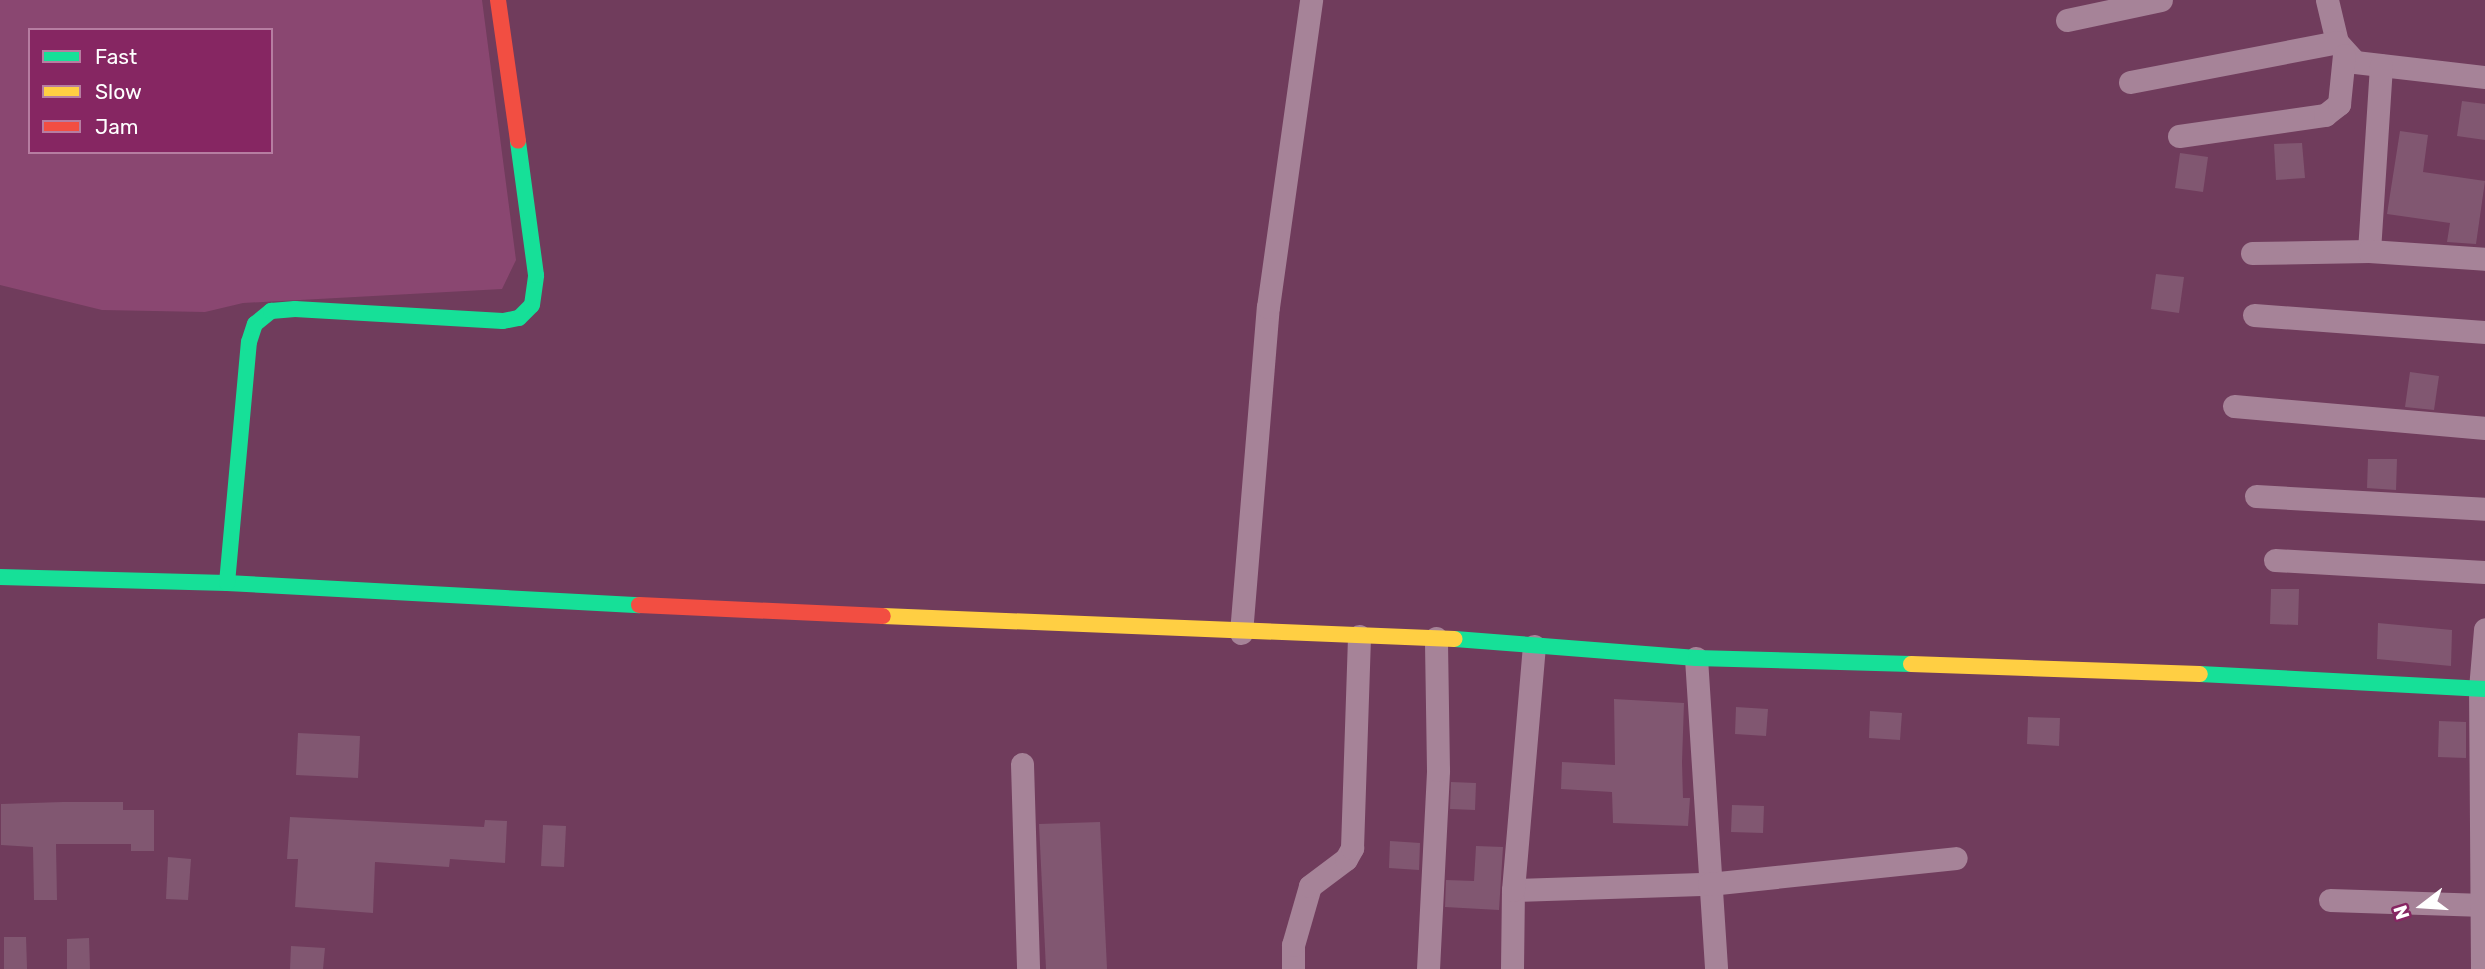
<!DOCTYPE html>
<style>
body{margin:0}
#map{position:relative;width:2485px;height:969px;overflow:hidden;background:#703c5c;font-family:Rubik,sans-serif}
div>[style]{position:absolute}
.water>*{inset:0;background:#8a4771}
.building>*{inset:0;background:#815771}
.street>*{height:23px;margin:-11.5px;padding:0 11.5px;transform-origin:11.5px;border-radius:11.5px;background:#a68398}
.fast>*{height:16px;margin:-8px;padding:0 8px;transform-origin:8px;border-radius:8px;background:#16e098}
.slow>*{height:16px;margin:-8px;padding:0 8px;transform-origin:8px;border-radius:8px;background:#ffcf43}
.jam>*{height:16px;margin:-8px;padding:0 8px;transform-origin:8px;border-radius:8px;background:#f24e42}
span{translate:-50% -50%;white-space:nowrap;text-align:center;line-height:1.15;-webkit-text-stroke:7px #862662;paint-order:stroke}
.legend{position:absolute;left:28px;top:28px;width:245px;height:126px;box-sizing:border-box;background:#862662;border:2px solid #b67da1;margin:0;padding:9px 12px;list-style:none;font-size:21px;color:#fff}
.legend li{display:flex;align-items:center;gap:14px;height:35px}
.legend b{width:35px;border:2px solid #b67da1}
.north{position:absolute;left:2387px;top:871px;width:70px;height:70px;-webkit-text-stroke:5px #862662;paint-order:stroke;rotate:253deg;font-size:19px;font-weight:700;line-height:28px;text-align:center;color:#fff}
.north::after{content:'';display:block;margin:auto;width:24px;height:32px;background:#fff;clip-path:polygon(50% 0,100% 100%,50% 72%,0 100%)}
</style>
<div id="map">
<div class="water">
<i style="clip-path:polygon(evenodd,0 0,482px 0,516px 260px,502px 289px,243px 303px,205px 312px,102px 310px,0 285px,0 0,30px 30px,271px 30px,271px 152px,30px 152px,30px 30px)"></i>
</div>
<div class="building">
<i style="clip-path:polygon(2462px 101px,2485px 104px,2485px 140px,2457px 136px)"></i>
<i style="clip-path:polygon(2400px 131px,2428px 135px,2423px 172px,2485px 181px,2476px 244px,2447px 242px,2450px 223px,2387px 214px)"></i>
<i style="clip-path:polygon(2302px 143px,2305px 178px,2276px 180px,2274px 144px)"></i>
<i style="clip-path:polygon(2180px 153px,2208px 157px,2203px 192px,2175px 188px)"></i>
<i style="clip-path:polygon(2156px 274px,2184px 277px,2179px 313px,2151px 309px)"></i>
<i style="clip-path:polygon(2410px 372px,2439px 376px,2434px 410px,2405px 407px)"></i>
<i style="clip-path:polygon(2368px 459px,2397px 459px,2396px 490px,2367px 488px)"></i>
<i style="clip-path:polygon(2271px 589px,2299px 589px,2298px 625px,2270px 624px)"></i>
<i style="clip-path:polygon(2378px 623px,2452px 630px,2451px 666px,2377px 659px)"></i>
<i style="clip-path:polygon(1614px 699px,1684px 703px,1682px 762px,1683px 798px,1690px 798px,1688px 826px,1613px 823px,1612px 792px,1561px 789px,1562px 762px,1615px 765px)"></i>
<i style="clip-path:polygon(1736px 707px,1768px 709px,1766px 736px,1735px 734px)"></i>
<i style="clip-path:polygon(1870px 711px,1902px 713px,1900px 740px,1869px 738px)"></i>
<i style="clip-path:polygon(2028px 717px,2060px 718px,2059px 746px,2027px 744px)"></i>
<i style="clip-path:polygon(2439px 721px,2466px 722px,2466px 758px,2438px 757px)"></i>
<i style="clip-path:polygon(298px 733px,360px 736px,358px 778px,296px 775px)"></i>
<i style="clip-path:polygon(1451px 782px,1476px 783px,1475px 810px,1450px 809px)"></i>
<i style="clip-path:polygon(63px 802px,123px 802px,123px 810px,154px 810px,154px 851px,131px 851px,131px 844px,56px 844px,57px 900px,34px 900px,33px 847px,1px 845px,1px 804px)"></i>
<i style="clip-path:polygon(1732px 805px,1764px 806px,1763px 833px,1731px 832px)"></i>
<i style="clip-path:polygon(290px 817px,484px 827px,485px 820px,507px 821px,505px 863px,450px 859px,449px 867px,375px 862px,373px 913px,295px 907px,298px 859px,287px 859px)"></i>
<i style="clip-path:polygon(1100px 822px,1107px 969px,1046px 969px,1039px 824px)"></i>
<i style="clip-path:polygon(543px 825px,566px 826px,564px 867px,541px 866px)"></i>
<i style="clip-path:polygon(1390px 841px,1420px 843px,1419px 870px,1389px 868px)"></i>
<i style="clip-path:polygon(1476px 846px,1503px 847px,1499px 910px,1445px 907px,1446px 880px,1474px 881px)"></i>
<i style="clip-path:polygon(168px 857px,191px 859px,188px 900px,166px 899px)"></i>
<i style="clip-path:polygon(4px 937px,26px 937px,27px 969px,4px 969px)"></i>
<i style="clip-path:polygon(89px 938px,90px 969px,67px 969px,67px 939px)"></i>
<i style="clip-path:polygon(291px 946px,325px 948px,323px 969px,290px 969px)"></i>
</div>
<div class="street">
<i style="left:2327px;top:0;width:43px;rotate:76.6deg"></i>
<i style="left:2337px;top:42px;width:27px;rotate:48deg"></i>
<i style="left:2355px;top:62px;width:131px;rotate:6.6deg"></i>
<i style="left:2067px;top:20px;width:96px;rotate:-12deg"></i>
<i style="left:2130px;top:82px;width:211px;rotate:-10.9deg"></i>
<i style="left:2179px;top:136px;width:148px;rotate:-8.2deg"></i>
<i style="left:2325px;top:115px;width:18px;rotate:-38deg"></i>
<i style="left:2339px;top:104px;width:49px;rotate:-84.2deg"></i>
<i style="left:2369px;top:251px;width:186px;rotate:-86.3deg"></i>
<i style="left:2252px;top:253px;width:117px;rotate:-1deg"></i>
<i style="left:2369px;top:251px;width:116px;rotate:3.9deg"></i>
<i style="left:2254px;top:315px;width:232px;rotate:4.2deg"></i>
<i style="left:2234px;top:406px;width:252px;rotate:5deg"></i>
<i style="left:2256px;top:496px;width:229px;rotate:3.2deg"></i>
<i style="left:2275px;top:560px;width:210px;rotate:3.3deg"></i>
<i style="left:1241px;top:633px;width:327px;rotate:-85.3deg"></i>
<i style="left:1268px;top:307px;width:310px;rotate:-82deg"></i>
<i style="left:1696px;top:658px;width:312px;rotate:86.3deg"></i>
<i style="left:1022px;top:764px;width:205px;rotate:88.3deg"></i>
<i style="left:1513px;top:890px;width:196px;rotate:-1.8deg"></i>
<i style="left:1709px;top:884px;width:248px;rotate:-6deg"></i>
<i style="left:2330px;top:900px;width:154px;rotate:1.9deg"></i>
<i style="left:1293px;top:969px;width:24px;rotate:-90deg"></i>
<i style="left:1293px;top:945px;width:61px;rotate:-73.9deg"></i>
<i style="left:1310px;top:886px;width:45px;rotate:-36.9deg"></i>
<i style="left:1346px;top:859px;width:13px;rotate:-61deg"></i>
<i style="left:1352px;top:848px;width:212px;rotate:-88.1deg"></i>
<i style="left:1428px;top:969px;width:199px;rotate:-87.1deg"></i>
<i style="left:1438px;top:770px;width:132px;rotate:-90.9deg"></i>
<i style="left:1512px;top:969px;width:79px;rotate:-89.3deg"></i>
<i style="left:1513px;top:890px;width:245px;rotate:-85.1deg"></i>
<i style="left:2482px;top:969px;width:280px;rotate:-90.4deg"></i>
<i style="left:2480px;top:689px;width:60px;rotate:-85.2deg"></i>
</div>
<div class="fast">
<i style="left:0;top:577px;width:227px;rotate:1.5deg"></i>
<i style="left:227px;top:583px;width:413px;rotate:3.1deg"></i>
<i style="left:227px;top:583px;width:242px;rotate:-84.8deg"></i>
<i style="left:249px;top:342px;width:19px;rotate:-72deg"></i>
<i style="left:255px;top:324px;width:21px;rotate:-39deg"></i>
<i style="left:271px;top:311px;width:24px;rotate:-5deg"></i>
<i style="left:295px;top:309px;width:208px;rotate:3.3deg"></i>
<i style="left:503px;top:321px;width:16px;rotate:-11deg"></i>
<i style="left:519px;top:318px;width:18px;rotate:-45deg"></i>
<i style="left:532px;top:305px;width:30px;rotate:-82deg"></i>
<i style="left:536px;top:275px;width:135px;rotate:-97.7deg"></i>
<i style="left:1455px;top:639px;width:242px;rotate:4.5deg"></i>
<i style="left:1696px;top:658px;width:215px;rotate:1.6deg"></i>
<i style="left:2200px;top:674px;width:285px;rotate:3deg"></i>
</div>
<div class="slow">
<i style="left:883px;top:616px;width:572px;rotate:2.3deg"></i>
<i style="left:1911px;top:664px;width:289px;rotate:2deg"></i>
</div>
<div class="jam">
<i style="left:498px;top:0;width:142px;rotate:81.9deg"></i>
<i style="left:639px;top:605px;width:244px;rotate:2.6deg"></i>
</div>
<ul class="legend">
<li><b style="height:9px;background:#16e098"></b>Fast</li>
<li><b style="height:9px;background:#ffcf43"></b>Slow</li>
<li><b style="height:9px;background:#f24e42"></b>Jam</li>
</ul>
<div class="north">N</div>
</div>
